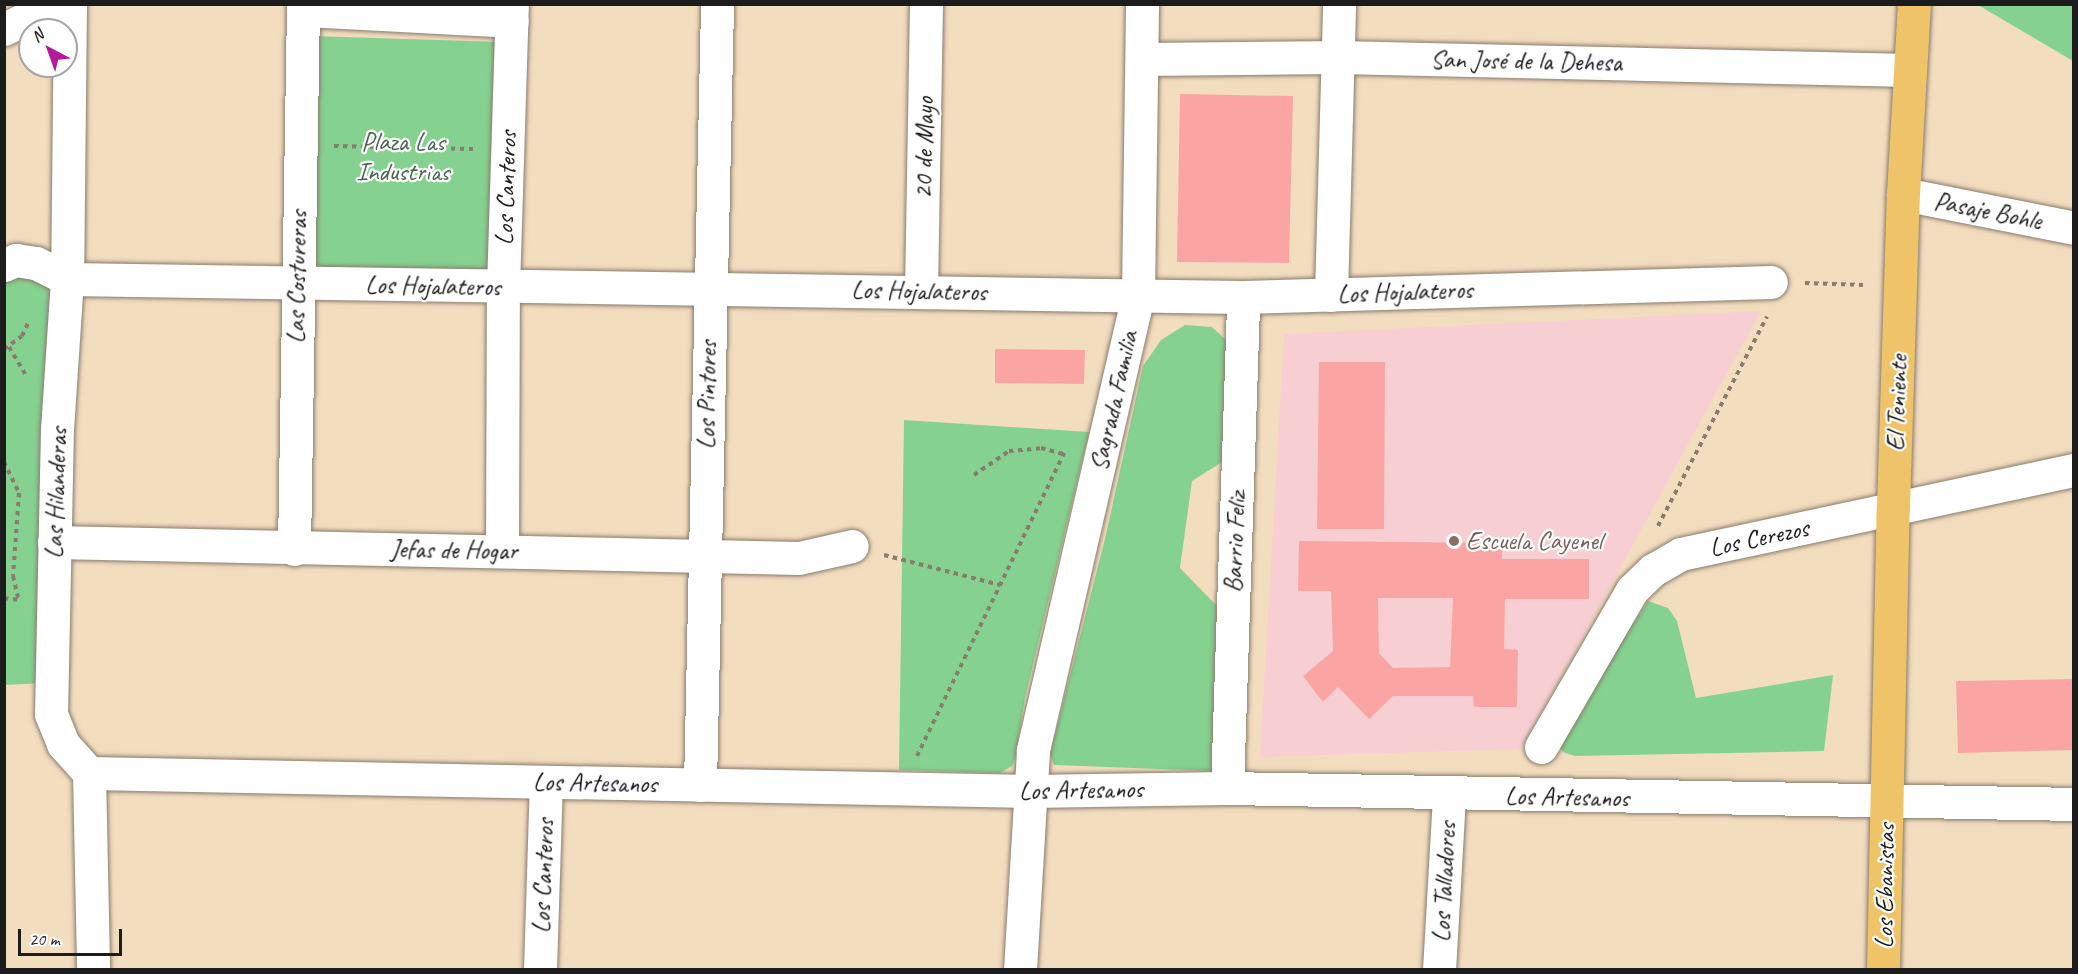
<!DOCTYPE html>
<meta charset="utf-8">
<style>
body{margin:0}
#map{position:relative;width:2078px;height:974px;overflow:hidden;background:#f3ddbf;font-family:Caveat,sans-serif}
div>[style]{position:absolute}
.built>*{inset:0;background:#f7cfd2}
.green>*{inset:0;background:#85d290}
.building>*{inset:0;background:#faa5a4}
.path>*{height:4px;margin-top:-2px;transform-origin:0;background:repeating-linear-gradient(90deg,#887c6e 0 4.5px,transparent 0 9px)}
.roads{filter:drop-shadow(0 0 2px #887c6e) drop-shadow(0 0 2px #887c6e)}
.minor>*{height:33px;margin:-16.5px;padding:0 16.5px;transform-origin:16.5px;border-radius:16.5px;background:#fff}
.major>*{height:33px;margin:-16.5px;padding:0 16.5px;transform-origin:16.5px;border-radius:16.5px;background:#efc469}
.dots>*{width:16px;height:16px;translate:-50% -50%;box-sizing:border-box;border:3px solid #fff;border-radius:50%}
span{translate:-50% -50%;white-space:nowrap;text-align:center;line-height:1.15;-webkit-text-stroke:4.5px #fff;paint-order:stroke}
.street-label{font-size:26px;color:#1c1c1c}
.park-label{font-size:26px;color:#46654a}
.education-label{font-size:26px;color:#785e54}
.left{translate:0 -50%;text-align:left}
.frame{position:absolute;inset:0;border:6px solid #1c1c1c;pointer-events:none}
.north{position:absolute;left:18px;top:18px;width:60px;height:60px;box-sizing:border-box;background:#fff;border:2px solid #a4a4a4;border-radius:50%;rotate:319deg;font-size:16px;font-weight:700;line-height:24px;text-align:center;color:#1c1c1c}
.north::after{content:'';display:block;margin:auto;width:21px;height:27px;background:#b5179e;clip-path:polygon(50% 0,100% 100%,50% 72%,0 100%)}
.scale{position:absolute;left:18px;top:929px;width:104px;height:27px;box-sizing:border-box;border:3px solid #1c1c1c;border-top:0;padding-left:8px;font-size:18px;line-height:21px;white-space:nowrap;color:#1c1c1c;-webkit-text-stroke:4px #fff;paint-order:stroke}
</style>
<div id="map">
<div class="built">
<i style="clip-path:polygon(1761px 311px,1521px 749px,1260px 757px,1284px 334px)"></i>
</div>
<div class="green">
<i style="clip-path:polygon(1978px 5px,2073px 5px,2073px 61px)"></i>
<i style="clip-path:polygon(313px 36px,499px 42px,492px 273px,310px 272px)"></i>
<i style="clip-path:polygon(4px 274px,31px 275px,54px 291px,43px 683px,5px 685px)"></i>
<i style="clip-path:polygon(1185px 325px,1212px 327px,1226px 340px,1222px 462px,1192px 481px,1180px 568px,1218px 607px,1213px 771px,1054px 765px,1050px 754px,1105px 539px,1143px 366px,1161px 340px)"></i>
<i style="clip-path:polygon(904px 420px,1089px 432px,1025px 698px,1015px 759px,1012px 766px,1000px 773px,899px 770px)"></i>
<i style="clip-path:polygon(1648px 601px,1668px 608px,1677px 621px,1696px 698px,1833px 675px,1824px 751px,1575px 756px,1563px 752px,1556px 742px)"></i>
</div>
<div class="building">
<i style="clip-path:polygon(1180px 94px,1293px 96px,1289px 263px,1177px 262px)"></i>
<i style="clip-path:polygon(995px 349px,1085px 350px,1084px 384px,995px 383px)"></i>
<i style="clip-path:polygon(1319px 362px,1385px 362px,1384px 529px,1317px 529px)"></i>
<i style="clip-path:polygon(evenodd,1299px 541px,1503px 543px,1502px 559px,1589px 559px,1589px 599px,1505px 599px,1504px 649px,1518px 650px,1517px 707px,1474px 707px,1473px 696px,1393px 696px,1369px 719px,1338px 687px,1323px 702px,1303px 676px,1333px 651px,1331px 591px,1298px 591px,1299px 541px,1378px 598px,1453px 598px,1450px 667px,1393px 668px,1379px 653px,1378px 598px)"></i>
<i style="clip-path:polygon(2074px 679px,2074px 750px,1958px 753px,1956px 681px)"></i>
</div>
<div class="path">
<i style="left:334px;top:146px;width:139px;rotate:1.2deg"></i>
<i style="left:1805px;top:283px;width:58px;rotate:2deg"></i>
<i style="left:9px;top:347px;width:33px;rotate:59deg"></i>
<i style="left:4px;top:349px;width:22px;rotate:-36deg"></i>
<i style="left:22px;top:336px;width:17px;rotate:-65deg"></i>
<i style="left:4px;top:462px;width:34px;rotate:64deg"></i>
<i style="left:19px;top:493px;width:83px;rotate:94.1deg"></i>
<i style="left:13px;top:576px;width:22px;rotate:77deg"></i>
<i style="left:974px;top:475px;width:42px;rotate:-34.4deg"></i>
<i style="left:1009px;top:451px;width:32px;rotate:-5deg"></i>
<i style="left:1041px;top:448px;width:24px;rotate:15deg"></i>
<i style="left:1658px;top:526px;width:236px;rotate:-62.5deg"></i>
<i style="left:884px;top:555px;width:120px;rotate:14.5deg"></i>
<i style="left:4px;top:598px;width:15px;rotate:8deg"></i>
<i style="left:917px;top:756px;width:337px;rotate:-64.1deg"></i>
</div>
<div class="roads">
<div class="minor">
<i style="left:70px;top:4px;width:275px;rotate:90.6deg"></i>
<i style="left:67px;top:279px;width:149px;rotate:93.8deg"></i>
<i style="left:57px;top:428px;width:286px;rotate:91.2deg"></i>
<i style="left:51px;top:714px;width:32px;rotate:68deg"></i>
<i style="left:63px;top:744px;width:39px;rotate:48deg"></i>
<i style="left:89px;top:773px;width:197px;rotate:88.8deg"></i>
<i style="left:303px;top:10px;width:209px;rotate:3deg"></i>
<i style="left:4px;top:29px;width:58px;rotate:-25.7deg"></i>
<i style="left:1142px;top:59px;width:196px;rotate:-0.6deg"></i>
<i style="left:1338px;top:57px;width:572px;rotate:1.3deg"></i>
<i style="left:1903px;top:194px;width:174px;rotate:11.2deg"></i>
<i style="left:4px;top:265px;width:13px;rotate:-23deg"></i>
<i style="left:16px;top:260px;width:20px;rotate:9deg"></i>
<i style="left:36px;top:263px;width:35px;rotate:27deg"></i>
<i style="left:67px;top:279px;width:1176px;rotate:0.88deg"></i>
<i style="left:1243px;top:297px;width:528px;rotate:-1.63deg"></i>
<i style="left:921px;top:291px;width:287px;rotate:-89deg"></i>
<i style="left:1331px;top:295px;width:291px;rotate:-88.4deg"></i>
<i style="left:54px;top:542px;width:745px;rotate:1.23deg"></i>
<i style="left:799px;top:558px;width:54px;rotate:-12.8deg"></i>
<i style="left:294px;top:549px;width:545px;rotate:-89.05deg"></i>
<i style="left:502px;top:551px;width:264px;rotate:-89.8deg"></i>
<i style="left:503px;top:287px;width:283px;rotate:-88.2deg"></i>
<i style="left:1541px;top:747px;width:181px;rotate:-59.9deg"></i>
<i style="left:1632px;top:590px;width:29px;rotate:-44deg"></i>
<i style="left:1653px;top:570px;width:32px;rotate:-30deg"></i>
<i style="left:1681px;top:554px;width:402px;rotate:-12.1deg"></i>
<i style="left:89px;top:773px;width:942px;rotate:1.09deg"></i>
<i style="left:1031px;top:791px;width:196px;rotate:-0.9deg"></i>
<i style="left:1227px;top:788px;width:847px;rotate:1.08deg"></i>
<i style="left:700px;top:785px;width:781px;rotate:-88.75deg"></i>
<i style="left:1227px;top:788px;width:491px;rotate:-88.1deg"></i>
<i style="left:540px;top:970px;width:188px;rotate:-88.2deg"></i>
<i style="left:1020px;top:970px;width:220px;rotate:-86.6deg"></i>
<i style="left:1033px;top:750px;width:468px;rotate:-77deg"></i>
<i style="left:1138px;top:294px;width:290px;rotate:-89.2deg"></i>
<i style="left:1439px;top:970px;width:175px;rotate:-86.7deg"></i>
</div>
<div class="major">
<i style="left:1883px;top:970px;width:462px;rotate:-88.8deg"></i>
<i style="left:1893px;top:508px;width:314px;rotate:-88.2deg"></i>
<i style="left:1903px;top:194px;width:190px;rotate:-86.7deg"></i>
</div>
</div>
<div class="dots">
<i style="left:1454px;top:541px;background:#8d6e63"></i>
</div>
<div class="street-label">
<span style="left:1526px;top:61px;rotate:1deg">San José de la Dehesa</span>
<span style="left:924px;top:148px;rotate:-89deg">20 de Mayo</span>
<span style="left:506px;top:188px;rotate:-88deg">Los Canteros</span>
<span style="left:1988px;top:211px;rotate:11deg">Pasaje Bohle</span>
<span style="left:297px;top:277px;rotate:-89deg">Las Costureras</span>
<span style="left:433px;top:286px;rotate:1deg">Los Hojalateros</span>
<span style="left:919px;top:291px;rotate:1deg">Los Hojalateros</span>
<span style="left:1405px;top:292px;rotate:-2deg">Los Hojalateros</span>
<span style="left:707px;top:395px;rotate:-89deg">Los Pintores</span>
<span style="left:1114px;top:401px;rotate:-77deg">Sagrada Familia</span>
<span style="left:1897px;top:403px;rotate:-88deg">El Teniente</span>
<span style="left:56px;top:493px;rotate:-88deg">Las Hilanderas</span>
<span style="left:1759px;top:538px;rotate:-12deg">Los Cerezos</span>
<span style="left:1235px;top:542px;rotate:-88deg">Barrio Feliz</span>
<span style="left:454px;top:550px;rotate:1deg">Jefas de Hogar</span>
<span style="left:595px;top:783px;rotate:1deg">Los Artesanos</span>
<span style="left:1081px;top:790px;rotate:-1deg">Los Artesanos</span>
<span style="left:1567px;top:797px;rotate:1deg">Los Artesanos</span>
<span style="left:543px;top:876px;rotate:-88deg">Los Canteros</span>
<span style="left:1444px;top:882px;rotate:-87deg">Los Talladores</span>
<span style="left:1885px;top:886px;rotate:-89deg">Los Ebanistas</span>
</div>
<div class="park-label">
<span style="left:403px;top:157px">Plaza Las<br>Industrias</span>
</div>
<div class="education-label">
<span class="left" style="left:1466px;top:541px">Escuela Cayenel</span>
</div>
<div class="frame"></div>
<div class="north">N</div>
<div class="scale">20 m</div>
</div>
